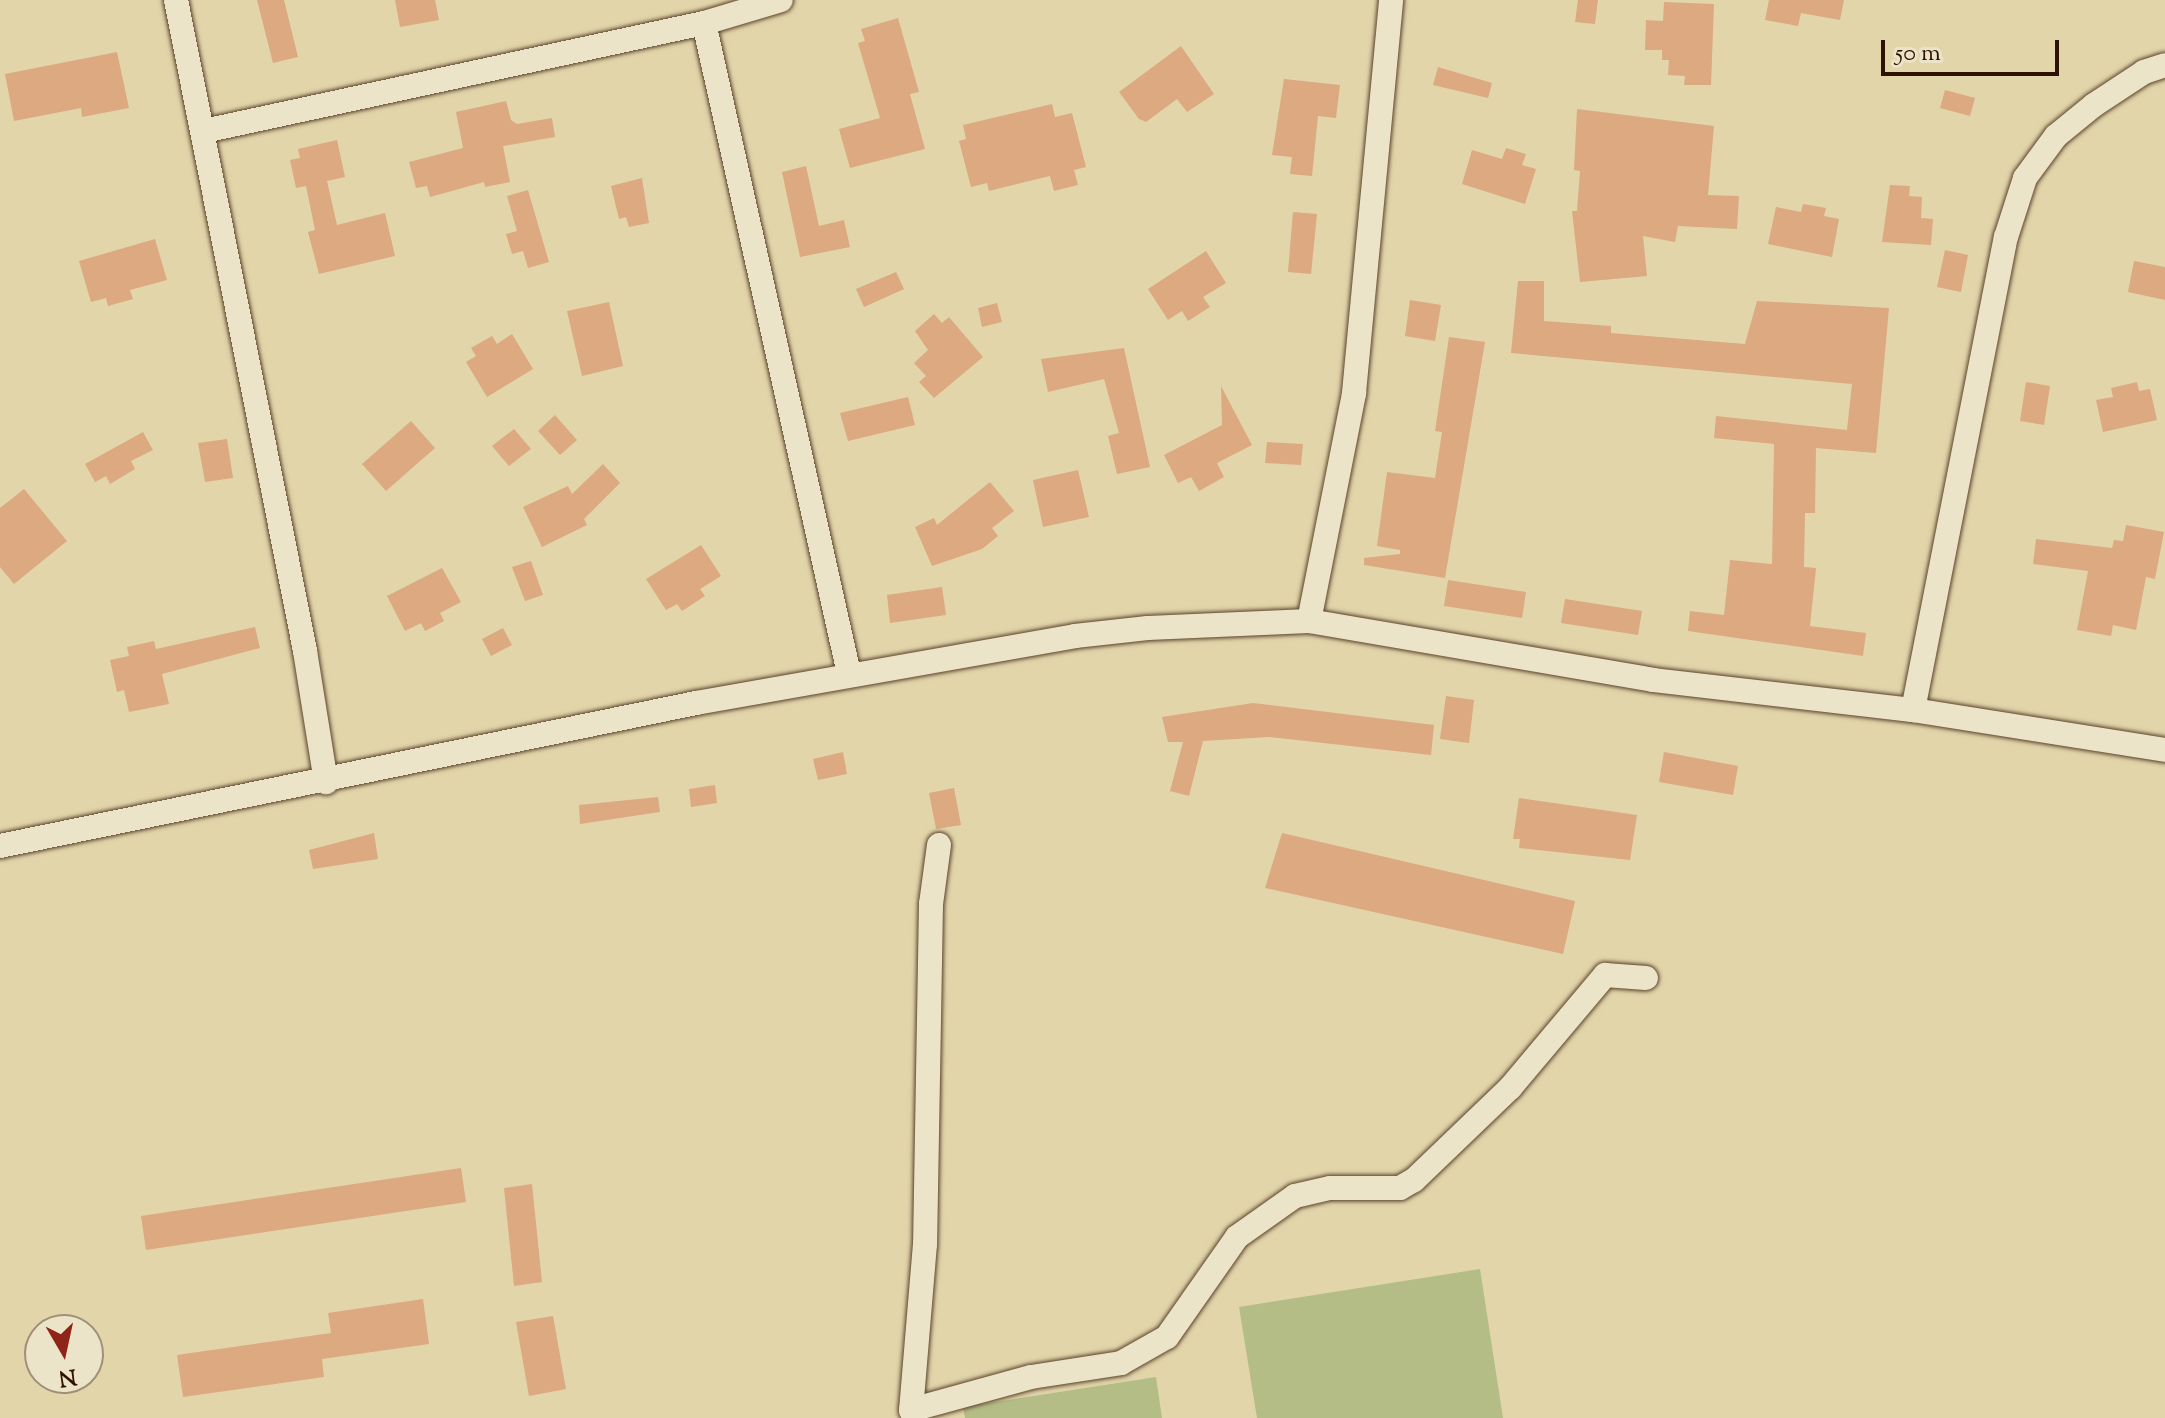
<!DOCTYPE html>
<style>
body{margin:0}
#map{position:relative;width:2165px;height:1418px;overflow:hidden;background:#e2d5aa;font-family:"Sorts Mill Goudy",serif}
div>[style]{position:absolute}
.green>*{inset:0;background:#b5bd87}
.building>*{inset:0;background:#dca980}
.roads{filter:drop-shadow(0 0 2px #5b432b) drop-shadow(0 0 2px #5b432b)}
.minor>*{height:24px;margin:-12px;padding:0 12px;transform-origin:12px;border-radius:12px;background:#ece4c8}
span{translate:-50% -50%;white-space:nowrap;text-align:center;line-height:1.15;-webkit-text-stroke:7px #ece4c8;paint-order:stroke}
.north{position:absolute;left:24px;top:1314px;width:80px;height:80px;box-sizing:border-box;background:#ece4c8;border:2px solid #a09078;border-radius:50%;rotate:171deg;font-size:22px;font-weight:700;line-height:32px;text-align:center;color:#2e1201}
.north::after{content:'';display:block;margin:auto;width:28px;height:36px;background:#8f2418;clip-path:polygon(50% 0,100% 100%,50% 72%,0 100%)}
.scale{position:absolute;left:1881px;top:40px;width:178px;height:36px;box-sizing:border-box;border:4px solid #2e1201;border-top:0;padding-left:10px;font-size:24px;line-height:28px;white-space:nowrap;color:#2e1201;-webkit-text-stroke:6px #ece4c8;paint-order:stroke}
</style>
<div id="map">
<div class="green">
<i style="clip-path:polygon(1480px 1269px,1503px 1418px,1257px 1418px,1239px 1307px)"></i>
<i style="clip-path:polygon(1156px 1377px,1162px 1418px,965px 1418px,963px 1407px)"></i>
</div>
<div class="building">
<i style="clip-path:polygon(257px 0,284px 0,298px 57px,273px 63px)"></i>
<i style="clip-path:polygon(395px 0,435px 0,439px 20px,400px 27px)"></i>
<i style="clip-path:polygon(1578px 0,1598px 0,1595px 24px,1575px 22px)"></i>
<i style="clip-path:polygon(1769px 0,1844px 0,1840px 20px,1801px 13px,1798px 26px,1765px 20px)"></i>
<i style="clip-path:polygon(1664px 2px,1714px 4px,1711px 85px,1684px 85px,1685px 76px,1668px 75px,1669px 60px,1662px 60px,1662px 50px,1645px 50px,1646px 20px,1663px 21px)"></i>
<i style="clip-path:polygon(898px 18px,919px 92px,910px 94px,925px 149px,850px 168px,839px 129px,880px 118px,858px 43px,865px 41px,861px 29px)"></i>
<i style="clip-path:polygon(1181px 46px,1214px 94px,1187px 112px,1177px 99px,1146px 122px,1139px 119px,1119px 92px)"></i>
<i style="clip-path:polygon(117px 52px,129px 108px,82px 117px,81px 108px,14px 121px,5px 74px)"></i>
<i style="clip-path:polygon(1438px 67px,1492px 83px,1488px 98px,1433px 85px)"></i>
<i style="clip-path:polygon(1284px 79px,1340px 85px,1336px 118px,1318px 116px,1312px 176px,1290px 174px,1292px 157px,1272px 155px)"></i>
<i style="clip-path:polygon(1945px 90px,1975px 98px,1970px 116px,1940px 108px)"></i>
<i style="clip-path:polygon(506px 101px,511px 120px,517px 124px,552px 118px,555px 137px,503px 146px,510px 182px,485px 187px,484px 182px,430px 197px,427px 186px,416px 188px,409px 162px,463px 148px,456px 112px)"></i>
<i style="clip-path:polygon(1052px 104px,1055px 117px,1072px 113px,1086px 167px,1074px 170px,1078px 185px,1054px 191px,1050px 176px,989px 191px,987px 183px,971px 187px,959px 141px,966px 139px,963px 125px)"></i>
<i style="clip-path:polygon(1577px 109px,1714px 126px,1708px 195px,1739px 196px,1737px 229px,1678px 226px,1675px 242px,1643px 236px,1647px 276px,1580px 282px,1572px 211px,1577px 211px,1580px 171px,1574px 170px)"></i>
<i style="clip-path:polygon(337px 140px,345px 177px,327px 181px,337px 225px,385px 213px,395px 256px,319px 274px,308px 232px,315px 230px,306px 186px,296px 188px,290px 160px,300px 158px,298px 149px)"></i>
<i style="clip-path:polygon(1506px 148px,1526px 154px,1522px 165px,1536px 169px,1525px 204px,1462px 184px,1472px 150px,1502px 159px)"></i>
<i style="clip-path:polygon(806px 166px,819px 226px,844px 220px,850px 247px,800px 257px,782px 172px)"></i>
<i style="clip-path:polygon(642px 178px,649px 223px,629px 227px,626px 217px,619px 219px,611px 186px)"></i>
<i style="clip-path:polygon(1890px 185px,1910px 186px,1909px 196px,1922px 197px,1921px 218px,1933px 219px,1931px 245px,1882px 242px)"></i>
<i style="clip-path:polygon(528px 190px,549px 262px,528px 268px,523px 251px,512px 254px,506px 234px,517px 231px,507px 196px)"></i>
<i style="clip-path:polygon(1803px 204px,1826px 208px,1824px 216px,1839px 219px,1832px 257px,1768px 244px,1776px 207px,1801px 212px)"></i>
<i style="clip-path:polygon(1293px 212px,1317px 214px,1311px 274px,1288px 272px)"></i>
<i style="clip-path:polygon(155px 239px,167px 280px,130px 290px,133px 299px,108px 306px,106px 298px,91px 302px,79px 261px)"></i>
<i style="clip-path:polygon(1945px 250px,1968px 255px,1961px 292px,1937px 287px)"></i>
<i style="clip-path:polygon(1206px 251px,1226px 283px,1203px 297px,1210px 307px,1188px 321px,1182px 311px,1168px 320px,1148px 289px)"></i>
<i style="clip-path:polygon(2134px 261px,2165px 267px,2165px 300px,2128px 292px)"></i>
<i style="clip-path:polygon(896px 272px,904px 289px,864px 307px,856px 289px)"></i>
<i style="clip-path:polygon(1518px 281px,1544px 281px,1544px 321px,1611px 326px,1611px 333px,1745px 344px,1757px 301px,1889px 308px,1876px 453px,1816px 448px,1815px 513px,1805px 513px,1804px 567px,1816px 568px,1810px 626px,1866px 633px,1863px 656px,1688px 631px,1690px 611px,1724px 615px,1730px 560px,1772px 564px,1774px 444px,1714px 438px,1716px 416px,1847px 430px,1852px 384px,1511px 353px)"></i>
<i style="clip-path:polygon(1410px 300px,1441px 305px,1435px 341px,1405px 336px)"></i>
<i style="clip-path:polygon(609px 302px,623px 366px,582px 376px,567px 311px)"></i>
<i style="clip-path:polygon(997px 303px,1002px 322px,982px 327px,978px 308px)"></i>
<i style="clip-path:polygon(934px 314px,942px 323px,949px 317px,983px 357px,934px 398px,919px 382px,926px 376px,914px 363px,928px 350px,915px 331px)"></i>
<i style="clip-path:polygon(512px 334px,533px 369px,487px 397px,466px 362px,476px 356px,471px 348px,492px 336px,497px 344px)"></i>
<i style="clip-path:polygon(1449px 337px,1485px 342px,1445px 578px,1364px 565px,1364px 558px,1400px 554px,1400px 550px,1377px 546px,1387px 472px,1435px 478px,1442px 432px,1435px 431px)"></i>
<i style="clip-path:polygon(1124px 348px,1150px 467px,1117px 474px,1108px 436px,1119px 433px,1104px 379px,1048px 392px,1041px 359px)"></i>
<i style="clip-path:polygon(2026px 382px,2050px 386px,2044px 425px,2020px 421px)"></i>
<i style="clip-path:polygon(2137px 382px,2139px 391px,2150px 389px,2157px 420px,2103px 432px,2096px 400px,2113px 397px,2111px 388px)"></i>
<i style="clip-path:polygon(1221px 386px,1252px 445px,1217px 463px,1224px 477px,1199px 491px,1191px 477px,1178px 483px,1164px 455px,1222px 425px)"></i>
<i style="clip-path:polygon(908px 397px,915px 425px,848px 441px,840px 413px)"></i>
<i style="clip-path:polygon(555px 415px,577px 440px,560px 455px,538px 431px)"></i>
<i style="clip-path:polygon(411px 421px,435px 448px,386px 491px,362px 464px)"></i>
<i style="clip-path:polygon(514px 429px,531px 449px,509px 466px,492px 446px)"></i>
<i style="clip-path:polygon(143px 432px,153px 450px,131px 461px,135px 469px,110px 484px,106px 476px,95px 482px,85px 464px)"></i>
<i style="clip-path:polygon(227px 439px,233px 478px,205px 482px,198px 443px)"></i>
<i style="clip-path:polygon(1267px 442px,1303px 444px,1301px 465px,1265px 463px)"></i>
<i style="clip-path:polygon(603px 464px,620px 483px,584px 519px,587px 525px,542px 547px,523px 507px,568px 486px,572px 494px)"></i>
<i style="clip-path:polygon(1078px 470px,1089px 517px,1043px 527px,1033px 480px)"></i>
<i style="clip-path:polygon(990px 482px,1014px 511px,992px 528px,998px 536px,982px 549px,932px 566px,915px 527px,934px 518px,937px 525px)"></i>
<i style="clip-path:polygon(24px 489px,67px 541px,14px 584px,0 567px,0 508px)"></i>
<i style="clip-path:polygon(2126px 525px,2164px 532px,2155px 579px,2146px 577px,2136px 630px,2113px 625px,2111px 636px,2077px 630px,2088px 571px,2033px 564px,2036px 539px,2112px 548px,2114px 540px,2123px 541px)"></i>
<i style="clip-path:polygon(701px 545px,721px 576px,700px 589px,705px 596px,682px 611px,677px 604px,666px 610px,646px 579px)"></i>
<i style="clip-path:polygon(531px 561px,543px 595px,525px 601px,512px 567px)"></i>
<i style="clip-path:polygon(442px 568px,461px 602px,440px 613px,444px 621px,425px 631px,421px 623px,405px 631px,387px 596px)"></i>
<i style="clip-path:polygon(1448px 580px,1526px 592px,1522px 618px,1444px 606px)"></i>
<i style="clip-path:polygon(942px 587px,946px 615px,890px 623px,887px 595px)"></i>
<i style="clip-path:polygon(1565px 599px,1642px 611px,1638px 635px,1561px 623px)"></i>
<i style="clip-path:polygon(255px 627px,260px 648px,162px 674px,169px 704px,129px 712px,124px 690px,117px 692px,110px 660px,129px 656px,127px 647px,154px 641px,156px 649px)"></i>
<i style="clip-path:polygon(503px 628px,512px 645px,491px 656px,482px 639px)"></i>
<i style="clip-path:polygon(1446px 696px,1474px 700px,1469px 743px,1440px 739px)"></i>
<i style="clip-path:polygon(1253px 703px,1434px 725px,1431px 755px,1269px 737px,1203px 741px,1189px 796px,1170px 791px,1183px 742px,1168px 742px,1162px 717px)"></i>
<i style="clip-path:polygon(843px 752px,847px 774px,818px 780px,813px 759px)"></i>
<i style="clip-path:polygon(1664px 752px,1738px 766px,1733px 795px,1659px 782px)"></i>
<i style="clip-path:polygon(715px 785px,717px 803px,691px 807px,689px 789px)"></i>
<i style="clip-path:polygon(954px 788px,961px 825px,936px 829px,929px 793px)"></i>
<i style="clip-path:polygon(658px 797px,660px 812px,580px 824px,579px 805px)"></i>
<i style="clip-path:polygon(1519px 798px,1637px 815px,1630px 860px,1519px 848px,1520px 839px,1513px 839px)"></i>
<i style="clip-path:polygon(374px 833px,378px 859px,313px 869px,309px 850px)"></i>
<i style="clip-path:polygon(1282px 833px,1575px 901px,1563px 954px,1265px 888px)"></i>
<i style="clip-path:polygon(461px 1168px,466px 1202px,146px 1250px,141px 1216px)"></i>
<i style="clip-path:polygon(532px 1184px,542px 1282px,514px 1286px,504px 1188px)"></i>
<i style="clip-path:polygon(423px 1299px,429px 1344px,322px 1359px,324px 1377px,183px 1397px,177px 1355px,331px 1333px,328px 1313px)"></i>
<i style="clip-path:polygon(553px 1316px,566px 1389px,529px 1396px,516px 1322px)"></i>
</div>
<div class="roads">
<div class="minor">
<i style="left:176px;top:0;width:664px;rotate:78.79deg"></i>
<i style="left:305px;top:651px;width:133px;rotate:80.9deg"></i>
<i style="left:704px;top:23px;width:667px;rotate:77.44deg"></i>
<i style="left:204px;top:131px;width:512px;rotate:-12.19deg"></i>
<i style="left:704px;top:23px;width:80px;rotate:-16.6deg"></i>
<i style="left:1309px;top:621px;width:232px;rotate:-78.8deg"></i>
<i style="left:1354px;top:393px;width:395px;rotate:-84.6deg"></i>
<i style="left:1913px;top:710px;width:482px;rotate:-78.9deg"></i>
<i style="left:2006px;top:237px;width:62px;rotate:-72.1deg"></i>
<i style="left:2025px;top:178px;width:52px;rotate:-53.6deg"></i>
<i style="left:2056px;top:136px;width:49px;rotate:-39.2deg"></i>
<i style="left:2094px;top:105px;width:60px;rotate:-33.4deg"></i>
<i style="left:2144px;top:72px;width:22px;rotate:-18deg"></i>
<i style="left:939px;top:845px;width:60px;rotate:97.7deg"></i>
<i style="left:931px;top:904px;width:340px;rotate:91deg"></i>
<i style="left:925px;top:1244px;width:167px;rotate:94.8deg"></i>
<i style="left:911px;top:1410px;width:124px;rotate:-15.4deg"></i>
<i style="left:1031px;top:1377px;width:91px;rotate:-8.8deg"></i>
<i style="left:1121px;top:1363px;width:53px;rotate:-29.5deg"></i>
<i style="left:1167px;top:1337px;width:122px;rotate:-55deg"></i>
<i style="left:1237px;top:1237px;width:71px;rotate:-35.3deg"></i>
<i style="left:1295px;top:1196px;width:36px;rotate:-13deg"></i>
<i style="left:1330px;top:1188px;width:70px"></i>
<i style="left:1400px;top:1188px;width:16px;rotate:-30deg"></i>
<i style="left:1414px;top:1180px;width:133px;rotate:-43.8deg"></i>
<i style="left:1510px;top:1088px;width:148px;rotate:-49.9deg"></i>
<i style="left:1605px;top:975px;width:41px;rotate:4.2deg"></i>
<i style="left:0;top:846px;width:711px;rotate:-11.61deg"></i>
<i style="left:696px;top:703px;width:385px;rotate:-10deg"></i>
<i style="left:1075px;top:636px;width:73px;rotate:-6.3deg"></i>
<i style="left:1148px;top:628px;width:161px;rotate:-2.5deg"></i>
<i style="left:1309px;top:621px;width:349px;rotate:9.7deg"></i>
<i style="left:1653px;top:680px;width:262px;rotate:6.6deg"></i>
<i style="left:1913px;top:710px;width:255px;rotate:9deg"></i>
</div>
</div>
<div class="north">N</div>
<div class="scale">50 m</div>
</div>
